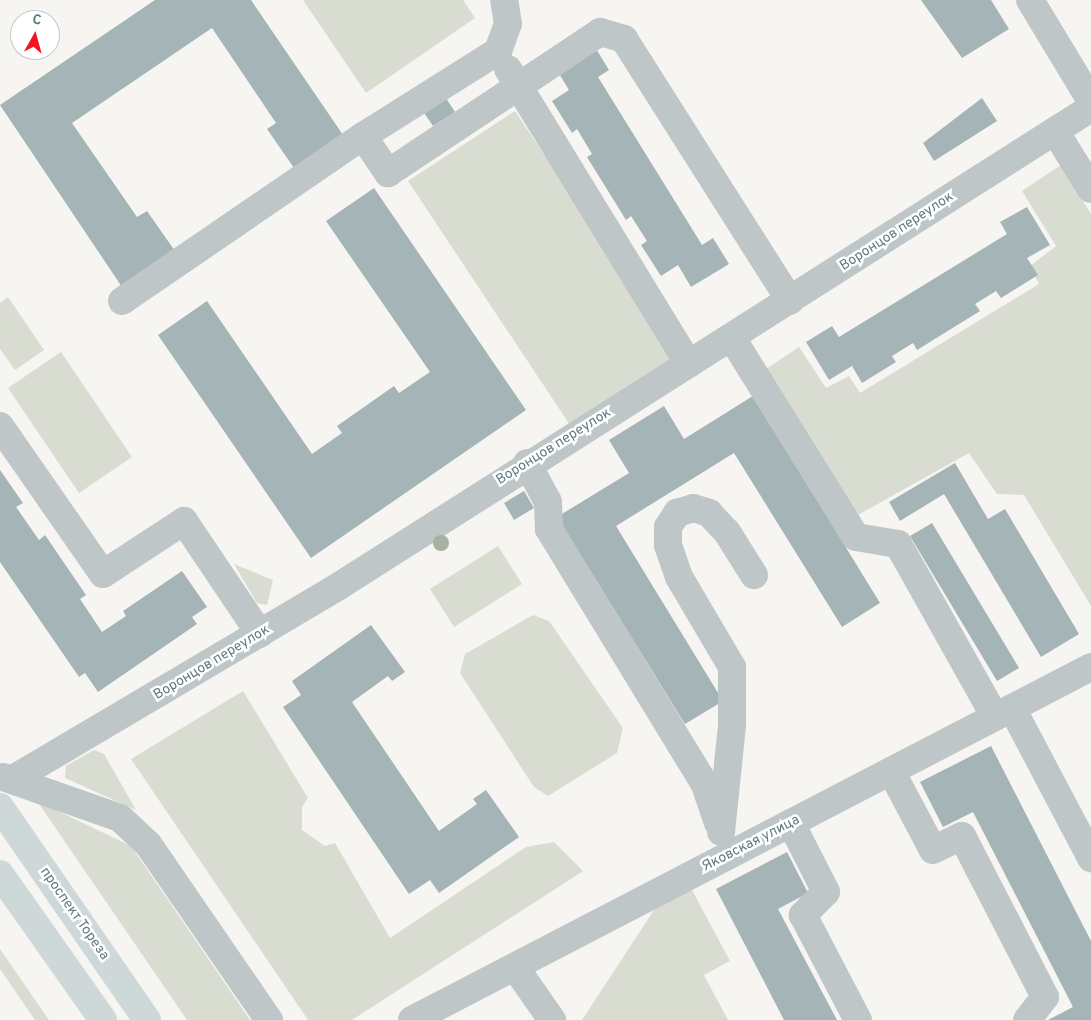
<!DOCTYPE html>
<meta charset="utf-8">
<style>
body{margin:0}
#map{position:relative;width:1091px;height:1020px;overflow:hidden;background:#f6f5f2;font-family:Overpass,sans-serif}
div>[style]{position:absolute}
.green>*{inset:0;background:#d8dcd1}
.building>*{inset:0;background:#a5b4b6}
.minor>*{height:28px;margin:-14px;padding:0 14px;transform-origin:14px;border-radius:14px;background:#bec6c7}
.major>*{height:28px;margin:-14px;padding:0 14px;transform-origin:14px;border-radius:14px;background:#cfd8d9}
.trees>*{width:16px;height:16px;margin:-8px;border-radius:50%;background:#a9b0a1}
span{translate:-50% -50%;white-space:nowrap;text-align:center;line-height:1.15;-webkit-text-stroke:5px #fff;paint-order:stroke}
.street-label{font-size:14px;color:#5e7b81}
.north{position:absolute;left:10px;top:10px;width:50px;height:50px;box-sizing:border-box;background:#fff;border:1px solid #bfcacd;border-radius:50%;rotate:7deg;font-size:14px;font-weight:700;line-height:20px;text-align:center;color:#5e7b81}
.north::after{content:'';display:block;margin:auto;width:18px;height:22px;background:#f51320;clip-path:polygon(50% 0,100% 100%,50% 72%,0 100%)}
</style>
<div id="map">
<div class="green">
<i style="clip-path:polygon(303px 0,463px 0,475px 18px,366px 93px)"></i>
<i style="clip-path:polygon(515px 111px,677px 355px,570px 425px,408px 181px)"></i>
<i style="clip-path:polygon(1061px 165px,1091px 214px,1091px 606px,1024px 495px,997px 494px,969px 453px,858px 515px,763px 371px,799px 347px,826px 388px,849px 376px,860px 393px,1039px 284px,1030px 266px,1056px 246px,1022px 191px)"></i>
<i style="clip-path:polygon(8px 297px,44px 350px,15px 370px,0 349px,0 303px)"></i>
<i style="clip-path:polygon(61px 352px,132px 457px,79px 493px,8px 388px)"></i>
<i style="clip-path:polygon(498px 546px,522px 584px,454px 627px,430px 589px)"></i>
<i style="clip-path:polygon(234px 564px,273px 580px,267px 605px,257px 603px)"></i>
<i style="clip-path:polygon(533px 615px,549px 621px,623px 728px,617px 753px,548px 796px,534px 787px,460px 673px,465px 654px)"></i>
<i style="clip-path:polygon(243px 691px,308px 798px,302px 807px,302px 830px,325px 846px,335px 843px,390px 938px,526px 847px,554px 842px,583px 871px,352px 1020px,308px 1020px,131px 759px)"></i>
<i style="clip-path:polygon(94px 750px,104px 754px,136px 810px,65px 778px,66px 766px)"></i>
<i style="clip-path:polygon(37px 801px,131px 846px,250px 1020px,187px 1020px)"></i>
<i style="clip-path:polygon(691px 888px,730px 961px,704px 975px,728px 1020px,582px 1020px,656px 907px)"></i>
<i style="clip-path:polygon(0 949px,49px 1020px,35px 1020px,0 969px)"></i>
</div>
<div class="building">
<i style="clip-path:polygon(155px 0,251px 0,343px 135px,294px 168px,267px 129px,276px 123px,212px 28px,72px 123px,137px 217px,147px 211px,175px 251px,122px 287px,0 105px)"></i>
<i style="clip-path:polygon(921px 0,991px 0,1009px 29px,962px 58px)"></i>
<i style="clip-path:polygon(593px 44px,609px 70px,598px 77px,702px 245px,713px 238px,729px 264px,691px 287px,678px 265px,661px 276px,641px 245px,647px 241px,631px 216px,626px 220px,587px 157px,592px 154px,577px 129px,572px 133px,552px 101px,569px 90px,555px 67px)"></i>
<i style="clip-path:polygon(444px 95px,455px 112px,433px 126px,422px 110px)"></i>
<i style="clip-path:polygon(982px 98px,997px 121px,934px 161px,923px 143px)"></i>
<i style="clip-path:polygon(374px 188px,526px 410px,311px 558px,158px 335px,207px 301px,312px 454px,342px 433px,337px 426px,394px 386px,399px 393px,430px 372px,326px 221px)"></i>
<i style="clip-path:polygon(1027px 207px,1050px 245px,1027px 258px,1038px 275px,1001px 298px,996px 291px,975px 304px,980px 311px,917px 350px,913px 343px,892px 356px,896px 362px,862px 383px,852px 366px,829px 380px,806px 342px,832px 326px,839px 337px,1007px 234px,1000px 222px)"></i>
<i style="clip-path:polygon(753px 396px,880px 603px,842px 627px,734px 453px,616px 526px,723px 701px,685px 724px,557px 517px,629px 473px,609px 440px,664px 406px,684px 439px)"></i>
<i style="clip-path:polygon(955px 463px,988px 519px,1005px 509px,1079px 634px,1041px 657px,944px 494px,900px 521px,889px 502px)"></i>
<i style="clip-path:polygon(0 470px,23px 503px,16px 507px,39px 540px,45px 535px,86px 595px,80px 599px,102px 632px,126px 616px,123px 611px,182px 571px,207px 607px,192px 617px,197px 624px,98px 692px,85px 673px,79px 677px,0 562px)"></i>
<i style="clip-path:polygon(524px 491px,534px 508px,514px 520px,504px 503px)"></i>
<i style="clip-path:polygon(932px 523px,1019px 668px,997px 681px,910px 536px)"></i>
<i style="clip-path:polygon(371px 625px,405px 672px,392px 681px,388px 676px,352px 702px,439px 831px,477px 804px,473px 799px,486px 790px,519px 837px,439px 893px,430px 880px,409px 894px,283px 707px,301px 695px,292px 681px)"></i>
<i style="clip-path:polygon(991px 746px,1091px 941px,1091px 1020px,1048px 1020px,1073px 1007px,973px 812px,943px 827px,920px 782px)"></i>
<i style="clip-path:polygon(787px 852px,808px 893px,778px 909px,837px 1020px,784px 1020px,716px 889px)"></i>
</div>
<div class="minor">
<i style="left:1030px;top:0;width:118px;rotate:58.9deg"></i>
<i style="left:508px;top:69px;width:346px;rotate:58.5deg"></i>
<i style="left:1055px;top:131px;width:68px;rotate:58.2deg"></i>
<i style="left:363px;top:136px;width:45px;rotate:56deg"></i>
<i style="left:388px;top:173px;width:255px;rotate:-33.6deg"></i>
<i style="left:600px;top:32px;width:25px;rotate:16deg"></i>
<i style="left:624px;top:39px;width:310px;rotate:57.6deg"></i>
<i style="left:122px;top:301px;width:292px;rotate:-34.4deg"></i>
<i style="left:363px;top:136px;width:160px;rotate:-32.2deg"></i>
<i style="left:498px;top:51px;width:29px;rotate:-70deg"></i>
<i style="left:508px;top:24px;width:24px;rotate:-99deg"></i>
<i style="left:732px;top:338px;width:234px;rotate:58.1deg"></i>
<i style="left:856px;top:537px;width:43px;rotate:9.5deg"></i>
<i style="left:898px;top:544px;width:198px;rotate:60.7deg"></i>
<i style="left:0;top:426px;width:180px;rotate:55.2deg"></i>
<i style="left:103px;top:574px;width:97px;rotate:-33.2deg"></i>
<i style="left:184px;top:521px;width:136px;rotate:56.1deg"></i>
<i style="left:527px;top:463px;width:44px;rotate:61.7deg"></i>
<i style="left:548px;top:502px;width:27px;rotate:88deg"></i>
<i style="left:549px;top:529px;width:300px;rotate:58.6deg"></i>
<i style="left:705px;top:785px;width:40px;rotate:71.1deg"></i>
<i style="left:1012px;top:708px;width:170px;rotate:62.2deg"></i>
<i style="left:891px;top:771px;width:89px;rotate:62deg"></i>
<i style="left:933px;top:850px;width:32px;rotate:-26deg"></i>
<i style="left:962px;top:836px;width:181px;rotate:62.7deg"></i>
<i style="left:1045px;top:997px;width:29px;rotate:128deg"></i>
<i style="left:3px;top:777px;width:124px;rotate:19.3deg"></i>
<i style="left:120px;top:818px;width:38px;rotate:43deg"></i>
<i style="left:148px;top:844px;width:214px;rotate:55.5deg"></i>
<i style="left:13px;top:779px;width:379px;rotate:-30.6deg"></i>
<i style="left:339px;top:586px;width:891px;rotate:-32.44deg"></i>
<i style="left:791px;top:823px;width:77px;rotate:63.1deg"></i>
<i style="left:826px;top:892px;width:33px;rotate:135deg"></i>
<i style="left:803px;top:915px;width:119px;rotate:62.4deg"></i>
<i style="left:721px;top:832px;width:108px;rotate:-84.1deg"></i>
<i style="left:732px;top:725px;width:58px;rotate:-90deg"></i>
<i style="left:732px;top:667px;width:104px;rotate:-120.5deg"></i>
<i style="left:679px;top:577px;width:34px;rotate:-109deg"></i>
<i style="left:668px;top:545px;width:18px;rotate:-90deg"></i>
<i style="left:668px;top:527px;width:17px;rotate:-57deg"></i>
<i style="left:677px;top:513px;width:17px;rotate:-17deg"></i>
<i style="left:693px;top:508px;width:17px;rotate:17deg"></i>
<i style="left:709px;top:513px;width:26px;rotate:47deg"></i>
<i style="left:727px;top:532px;width:51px;rotate:57.9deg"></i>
<i style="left:515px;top:967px;width:65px;rotate:55.1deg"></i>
<i style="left:412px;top:1020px;width:765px;rotate:-27.47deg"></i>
</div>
<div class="major">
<i style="left:0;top:807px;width:259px;rotate:55.4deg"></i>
<i style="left:0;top:874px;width:179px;rotate:54.8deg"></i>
</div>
<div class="trees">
<i style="left:441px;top:543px"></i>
</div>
<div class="street-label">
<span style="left:897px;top:232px;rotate:-33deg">Воронцов переулок</span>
<span style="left:554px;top:447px;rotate:-32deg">Воронцов переулок</span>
<span style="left:212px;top:663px;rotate:-31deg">Воронцов переулок</span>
<span style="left:751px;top:844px;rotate:-27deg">Яковская улица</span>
<span style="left:74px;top:914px;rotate:55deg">проспект Тореза</span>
</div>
<div class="north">С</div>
</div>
